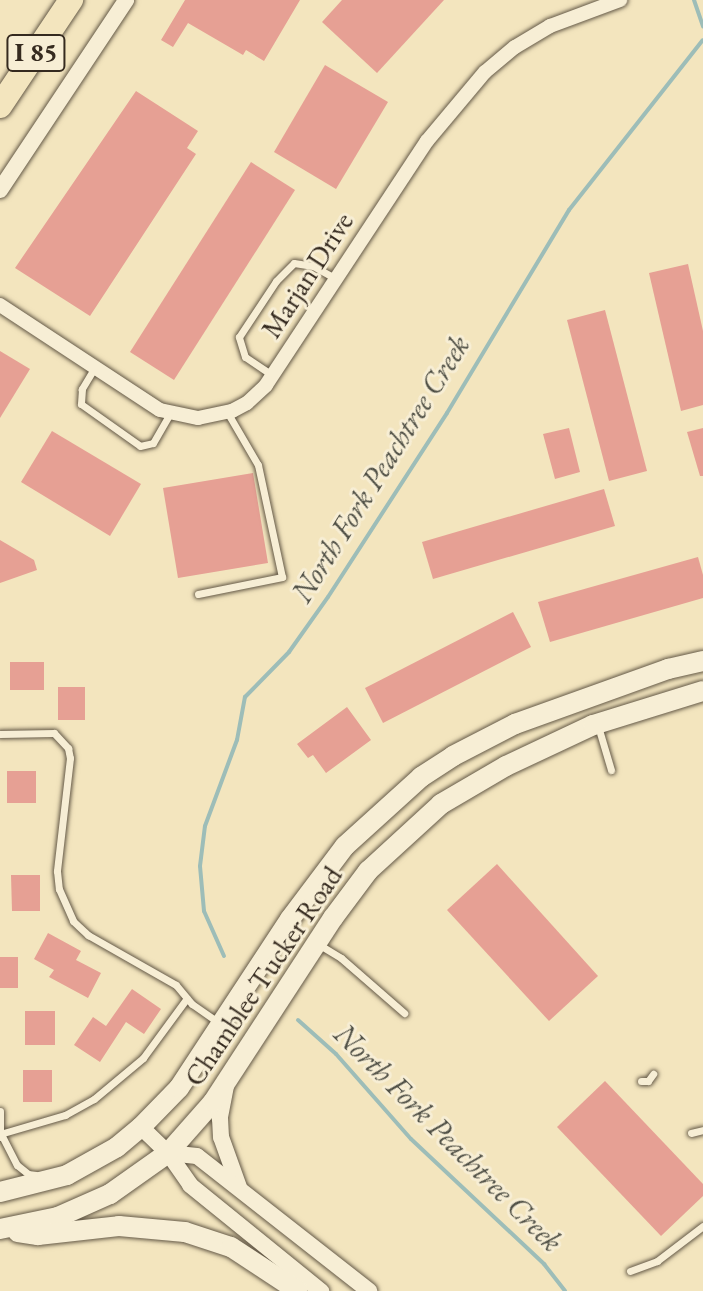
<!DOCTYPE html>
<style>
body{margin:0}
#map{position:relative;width:703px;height:1291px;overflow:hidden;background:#f3e5be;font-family:"EB Garamond",serif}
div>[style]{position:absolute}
.stream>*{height:4px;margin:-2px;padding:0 2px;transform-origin:2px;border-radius:2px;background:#9dbdb8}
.building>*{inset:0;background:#e6a094}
.roads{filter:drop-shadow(0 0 2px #645947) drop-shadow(0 0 2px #645947)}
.service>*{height:7px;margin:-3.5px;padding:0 3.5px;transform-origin:3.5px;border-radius:3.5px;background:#f7eed5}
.minor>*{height:14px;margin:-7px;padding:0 7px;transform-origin:7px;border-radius:7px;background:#f7eed5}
.tertiary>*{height:16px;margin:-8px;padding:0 8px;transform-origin:8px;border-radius:8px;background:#f7eed5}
.secondary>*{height:20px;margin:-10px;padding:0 10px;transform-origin:10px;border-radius:10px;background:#f7eed5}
.motorway>*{height:24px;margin:-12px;padding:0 12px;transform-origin:12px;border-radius:12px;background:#f3e5be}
span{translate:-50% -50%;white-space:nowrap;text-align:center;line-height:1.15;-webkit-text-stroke:6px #f7eed5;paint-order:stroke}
.shield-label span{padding:2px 6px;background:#f7eed5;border:2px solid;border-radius:6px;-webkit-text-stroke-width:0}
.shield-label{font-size:26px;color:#352a1f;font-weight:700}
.street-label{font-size:28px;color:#352a1f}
.water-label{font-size:30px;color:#4f4f45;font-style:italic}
</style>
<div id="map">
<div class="stream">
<i style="left:694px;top:0;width:28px;rotate:71deg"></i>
<i style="left:224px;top:956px;width:49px;rotate:-114deg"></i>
<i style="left:204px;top:911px;width:45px;rotate:-95.1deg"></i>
<i style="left:200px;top:866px;width:40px;rotate:-82.9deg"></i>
<i style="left:205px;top:826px;width:92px;rotate:-69.6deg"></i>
<i style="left:237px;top:740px;width:44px;rotate:-79.5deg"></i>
<i style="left:245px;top:697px;width:63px;rotate:-45.6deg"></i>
<i style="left:289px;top:652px;width:67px;rotate:-54.7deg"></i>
<i style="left:328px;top:597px;width:219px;rotate:-57.1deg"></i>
<i style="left:447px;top:413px;width:237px;rotate:-59deg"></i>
<i style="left:569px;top:210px;width:216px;rotate:-51.8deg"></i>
<i style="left:298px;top:1020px;width:51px;rotate:41.8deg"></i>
<i style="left:336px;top:1054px;width:113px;rotate:48.6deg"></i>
<i style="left:411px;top:1139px;width:183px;rotate:43.2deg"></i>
<i style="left:544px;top:1264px;width:34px;rotate:52deg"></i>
</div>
<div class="building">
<i style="clip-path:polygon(185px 0,300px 0,264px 61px,246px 50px,243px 55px,188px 23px,173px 47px,161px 40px)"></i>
<i style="clip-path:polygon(342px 0,444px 0,377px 73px,322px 22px)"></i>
<i style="clip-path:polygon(325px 65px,388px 102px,336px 189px,274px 152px)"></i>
<i style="clip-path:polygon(136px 91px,198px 131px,187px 148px,196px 154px,90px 316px,15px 268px)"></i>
<i style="clip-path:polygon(251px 162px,295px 190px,174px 380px,130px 352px)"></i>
<i style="clip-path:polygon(688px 264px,703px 331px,703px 405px,681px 411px,649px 273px)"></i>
<i style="clip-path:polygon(605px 310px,647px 471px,609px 481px,567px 320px)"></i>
<i style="clip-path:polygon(0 351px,30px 369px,0 418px)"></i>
<i style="clip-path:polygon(569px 428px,580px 472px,555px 479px,543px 434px)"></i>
<i style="clip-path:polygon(703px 428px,703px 476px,700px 476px,687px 432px)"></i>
<i style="clip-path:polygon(52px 431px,141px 484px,110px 536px,21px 482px)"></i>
<i style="clip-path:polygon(253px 473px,268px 563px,178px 578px,163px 488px)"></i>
<i style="clip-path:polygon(604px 489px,615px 526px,433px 579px,422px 542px)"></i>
<i style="clip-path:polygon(0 540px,34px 560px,37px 570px,0 583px)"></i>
<i style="clip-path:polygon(698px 557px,703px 575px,703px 598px,550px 642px,538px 602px)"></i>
<i style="clip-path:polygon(513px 612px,531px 647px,383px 723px,365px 688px)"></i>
<i style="clip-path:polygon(10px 662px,44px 662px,44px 690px,10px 690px)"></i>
<i style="clip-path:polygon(58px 687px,85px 687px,85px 720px,58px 720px)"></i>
<i style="clip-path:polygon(347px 707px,371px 740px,326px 773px,313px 755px,308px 758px,297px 744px)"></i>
<i style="clip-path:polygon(7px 771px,36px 771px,36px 803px,7px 803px)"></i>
<i style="clip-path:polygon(497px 864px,598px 976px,549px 1021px,447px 910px)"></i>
<i style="clip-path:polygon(11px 875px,40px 875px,40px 911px,12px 911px)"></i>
<i style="clip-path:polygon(48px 933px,81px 951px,76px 960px,101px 973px,88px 998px,49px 977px,54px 970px,34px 959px)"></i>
<i style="clip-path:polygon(0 957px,18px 957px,18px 988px,0 988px)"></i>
<i style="clip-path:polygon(132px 989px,161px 1009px,144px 1034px,126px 1022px,100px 1062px,74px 1045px,93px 1017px,106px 1026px)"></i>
<i style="clip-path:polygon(25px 1011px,55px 1011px,55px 1045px,25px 1045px)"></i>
<i style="clip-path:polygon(23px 1070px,52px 1070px,52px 1102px,23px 1102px)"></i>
<i style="clip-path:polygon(605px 1081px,703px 1184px,703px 1196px,661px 1236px,557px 1127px)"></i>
</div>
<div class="roads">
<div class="service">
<i style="left:95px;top:367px;width:26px;rotate:121deg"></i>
<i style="left:82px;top:389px;width:15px;rotate:94deg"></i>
<i style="left:81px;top:404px;width:72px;rotate:35.4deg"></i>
<i style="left:140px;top:446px;width:13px;rotate:-13deg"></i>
<i style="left:153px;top:443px;width:34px;rotate:-60deg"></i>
<i style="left:272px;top:375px;width:32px;rotate:-146deg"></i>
<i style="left:245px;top:357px;width:21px;rotate:-107deg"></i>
<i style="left:239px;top:337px;width:67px;rotate:-56.5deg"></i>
<i style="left:276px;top:281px;width:25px;rotate:-45deg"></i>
<i style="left:294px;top:263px;width:19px;rotate:9deg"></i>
<i style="left:313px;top:266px;width:26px;rotate:29deg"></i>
<i style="left:198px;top:594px;width:86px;rotate:-11.4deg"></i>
<i style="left:282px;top:577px;width:115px;rotate:-102.1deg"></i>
<i style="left:258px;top:465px;width:61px;rotate:-120.3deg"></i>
<i style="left:598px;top:726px;width:46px;rotate:73.5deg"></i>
<i style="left:0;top:734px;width:54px;rotate:-1.1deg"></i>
<i style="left:54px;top:733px;width:21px;rotate:47deg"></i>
<i style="left:68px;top:748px;width:10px;rotate:79deg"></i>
<i style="left:70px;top:758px;width:114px;rotate:96.6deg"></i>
<i style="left:57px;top:871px;width:18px;rotate:84deg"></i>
<i style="left:59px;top:889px;width:35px;rotate:66deg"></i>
<i style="left:73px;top:921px;width:21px;rotate:43deg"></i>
<i style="left:88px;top:935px;width:101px;rotate:29.6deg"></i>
<i style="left:176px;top:985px;width:25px;rotate:50deg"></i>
<i style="left:192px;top:1004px;width:33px;rotate:35deg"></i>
<i style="left:318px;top:944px;width:27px;rotate:31deg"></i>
<i style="left:341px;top:958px;width:84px;rotate:41.1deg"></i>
<i style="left:641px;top:1081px;width:7px"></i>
<i style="left:648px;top:1081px;width:9px;rotate:-54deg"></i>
<i style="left:0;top:1111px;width:26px;rotate:90deg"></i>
<i style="left:691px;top:1133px;width:12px;rotate:-14deg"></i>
<i style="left:0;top:1134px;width:68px;rotate:-16.3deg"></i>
<i style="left:65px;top:1115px;width:33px;rotate:-29deg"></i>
<i style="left:94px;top:1099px;width:64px;rotate:-39.9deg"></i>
<i style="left:143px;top:1058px;width:74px;rotate:-53.7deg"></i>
<i style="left:1px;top:1134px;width:35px;rotate:63deg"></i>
<i style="left:17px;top:1165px;width:14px;rotate:39deg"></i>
<i style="left:28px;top:1174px;width:8px;rotate:7deg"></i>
<i style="left:630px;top:1271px;width:29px;rotate:-20deg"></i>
<i style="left:657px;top:1261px;width:58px;rotate:-37.3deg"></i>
</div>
<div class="minor">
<i style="left:0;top:305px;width:191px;rotate:33.3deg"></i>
<i style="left:160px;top:410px;width:39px;rotate:12deg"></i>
<i style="left:198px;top:418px;width:35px;rotate:-12deg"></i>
<i style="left:232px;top:411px;width:17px;rotate:-28deg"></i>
<i style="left:247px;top:403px;width:26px;rotate:-43deg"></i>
<i style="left:266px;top:385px;width:292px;rotate:-56.6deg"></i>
<i style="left:427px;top:141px;width:90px;rotate:-50deg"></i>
<i style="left:485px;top:72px;width:39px;rotate:-40deg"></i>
<i style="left:515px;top:47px;width:41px;rotate:-31deg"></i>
<i style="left:550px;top:26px;width:75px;rotate:-20.4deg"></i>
</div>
<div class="tertiary">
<i style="left:0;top:190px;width:228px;rotate:-56.4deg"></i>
<i style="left:226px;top:1086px;width:33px;rotate:101deg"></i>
<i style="left:220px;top:1118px;width:19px;rotate:87deg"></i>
<i style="left:221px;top:1137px;width:53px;rotate:70.2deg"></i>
<i style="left:141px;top:1127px;width:37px;rotate:44deg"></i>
<i style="left:168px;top:1153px;width:39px;rotate:55deg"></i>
<i style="left:190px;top:1185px;width:169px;rotate:39deg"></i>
<i style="left:168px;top:1153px;width:29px;rotate:6deg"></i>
<i style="left:197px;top:1156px;width:219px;rotate:38.1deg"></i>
</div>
<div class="secondary">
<i style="left:0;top:1192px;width:69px;rotate:-14.2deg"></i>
<i style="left:67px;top:1175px;width:57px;rotate:-29.2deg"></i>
<i style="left:117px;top:1147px;width:31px;rotate:-40deg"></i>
<i style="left:141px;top:1127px;width:54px;rotate:-45.7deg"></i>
<i style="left:179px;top:1088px;width:202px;rotate:-56.7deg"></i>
<i style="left:290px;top:919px;width:91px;rotate:-53deg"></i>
<i style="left:345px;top:846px;width:103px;rotate:-42.2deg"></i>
<i style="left:421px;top:777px;width:38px;rotate:-33deg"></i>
<i style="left:453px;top:756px;width:70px;rotate:-27.3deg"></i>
<i style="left:515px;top:724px;width:163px;rotate:-19.8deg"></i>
<i style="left:668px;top:669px;width:36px;rotate:-13deg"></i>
<i style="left:0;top:1229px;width:59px;rotate:-11.7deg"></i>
<i style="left:58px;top:1217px;width:57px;rotate:-23.9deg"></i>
<i style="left:110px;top:1194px;width:71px;rotate:-35.3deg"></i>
<i style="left:168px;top:1153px;width:68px;rotate:-48.6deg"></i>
<i style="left:213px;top:1102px;width:220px;rotate:-56.9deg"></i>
<i style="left:333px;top:918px;width:59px;rotate:-53.3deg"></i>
<i style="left:368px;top:871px;width:99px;rotate:-42.5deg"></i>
<i style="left:441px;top:804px;width:75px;rotate:-30.3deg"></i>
<i style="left:506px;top:766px;width:96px;rotate:-25.2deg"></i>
<i style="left:593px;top:725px;width:115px;rotate:-17.2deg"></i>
<i style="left:18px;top:1232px;width:20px;rotate:9deg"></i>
<i style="left:38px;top:1235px;width:81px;rotate:-6.3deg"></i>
<i style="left:119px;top:1226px;width:66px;rotate:5.2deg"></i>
<i style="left:185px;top:1232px;width:48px;rotate:18.1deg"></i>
<i style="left:231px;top:1247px;width:80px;rotate:33.3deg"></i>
</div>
<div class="motorway">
<i style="left:0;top:106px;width:128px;rotate:-56.2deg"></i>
</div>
</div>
<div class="shield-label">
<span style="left:36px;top:53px">I 85</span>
</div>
<div class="street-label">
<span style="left:307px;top:275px;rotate:-57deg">Marjan Drive</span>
<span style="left:263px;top:976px;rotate:-56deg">Chamblee Tucker Road</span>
</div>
<div class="water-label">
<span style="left:381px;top:469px;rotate:-58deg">North Fork Peachtree Creek</span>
<span style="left:448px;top:1138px;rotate:45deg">North Fork Peachtree Creek</span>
</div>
</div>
